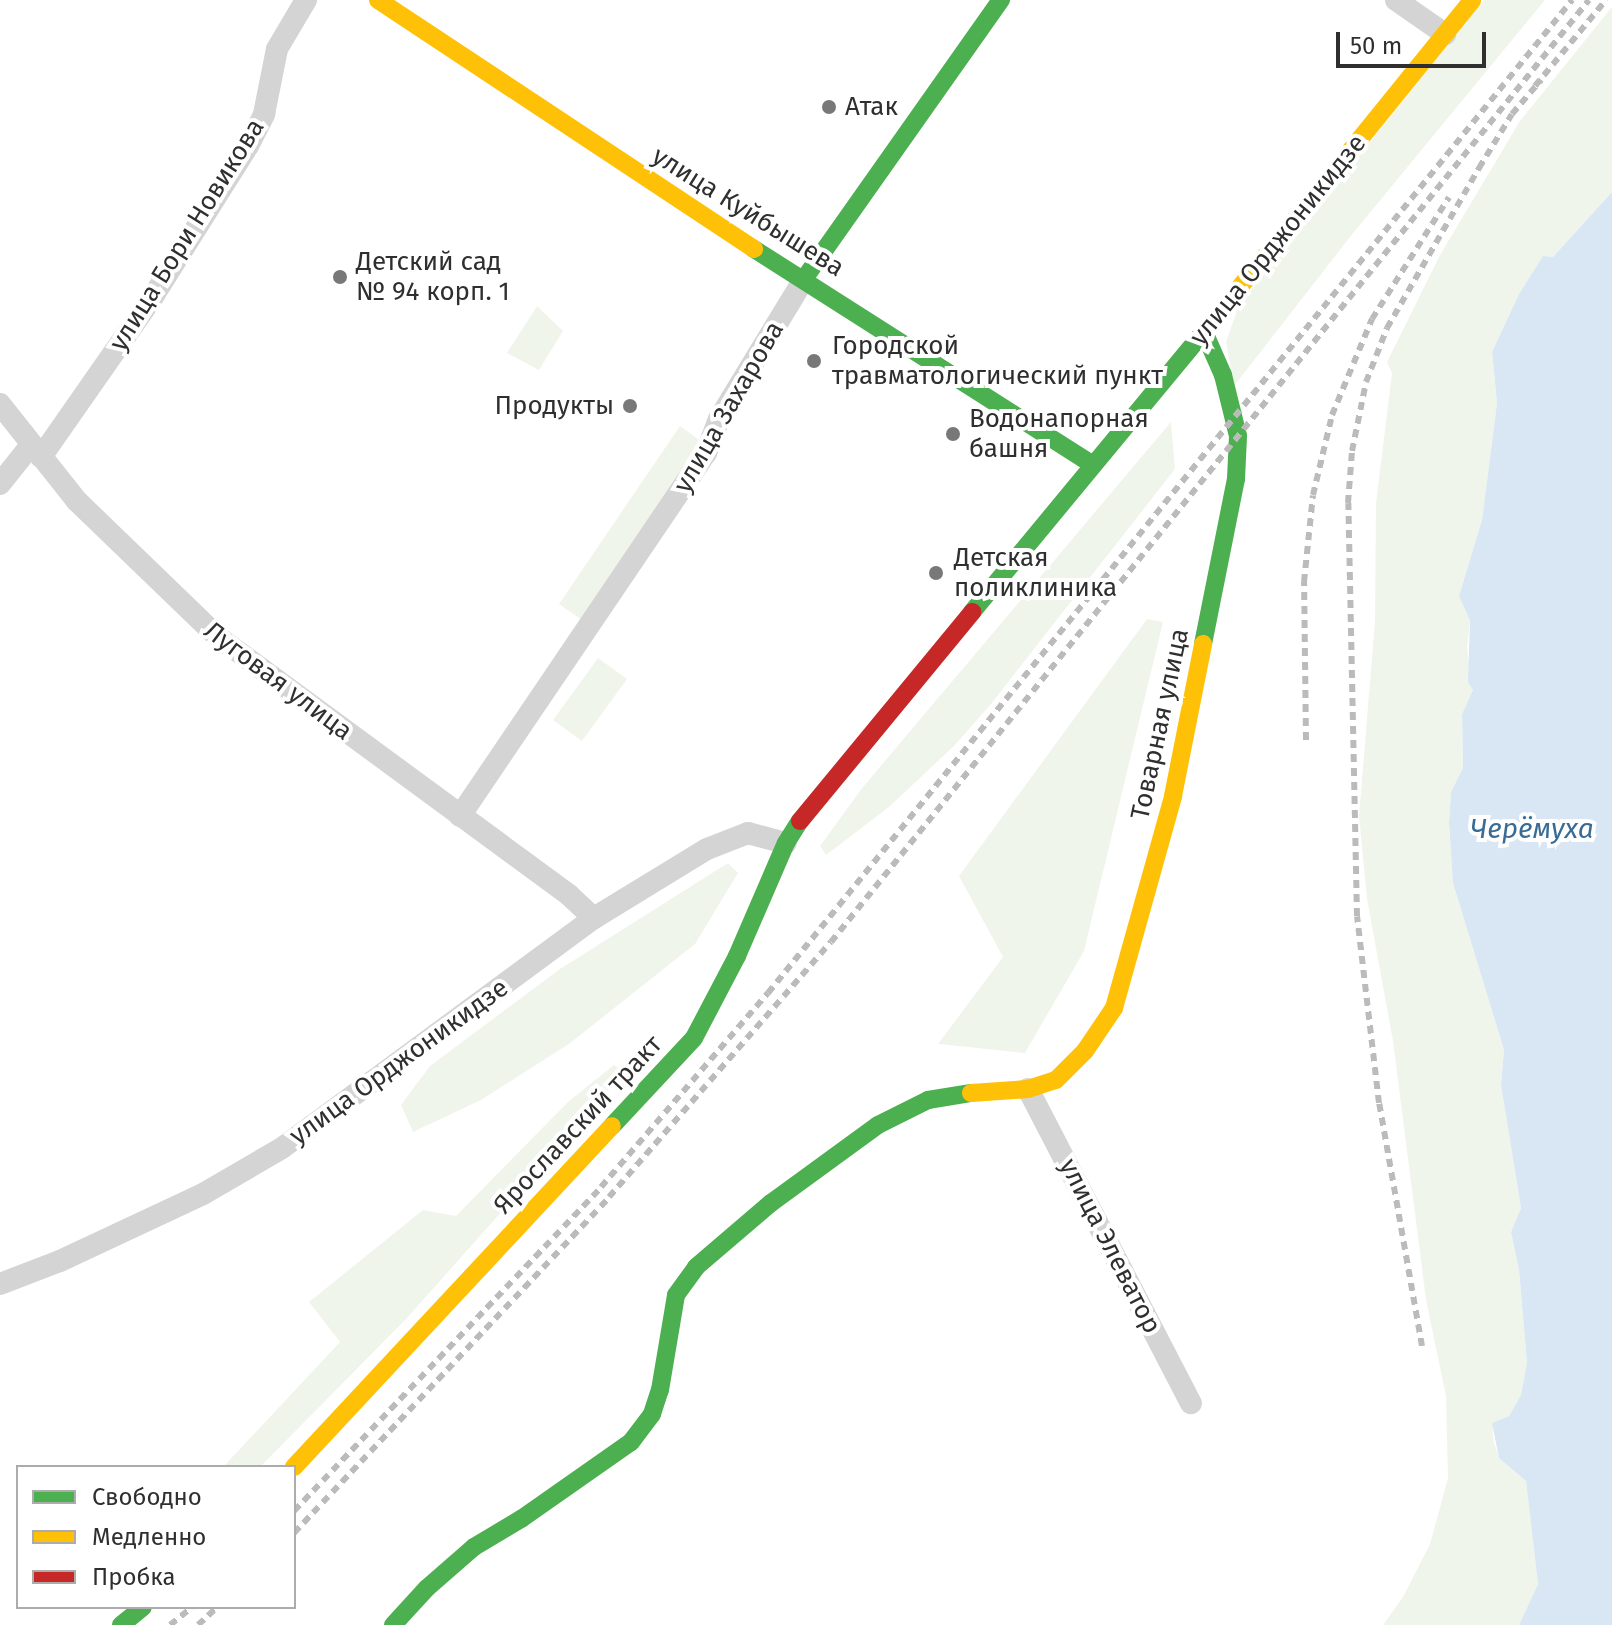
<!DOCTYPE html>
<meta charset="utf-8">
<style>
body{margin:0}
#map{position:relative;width:1612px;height:1625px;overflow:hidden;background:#fff;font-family:"Fira Sans",sans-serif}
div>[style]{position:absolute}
.green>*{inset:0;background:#f0f5ec}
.water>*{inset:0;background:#d8e7f3}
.street>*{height:22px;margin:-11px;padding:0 11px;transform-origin:11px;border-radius:11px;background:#d4d4d4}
.fast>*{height:18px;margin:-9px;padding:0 9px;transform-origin:9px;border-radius:9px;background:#4caf50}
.slow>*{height:18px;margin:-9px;padding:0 9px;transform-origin:9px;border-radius:9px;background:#ffc107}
.jam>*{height:18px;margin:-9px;padding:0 9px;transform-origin:9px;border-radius:9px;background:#c62828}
.rail>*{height:6px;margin-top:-3px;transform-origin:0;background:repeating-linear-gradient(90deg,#bbb 0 8px,transparent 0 14px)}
.dots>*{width:22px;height:22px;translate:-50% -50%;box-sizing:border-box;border:4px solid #fff;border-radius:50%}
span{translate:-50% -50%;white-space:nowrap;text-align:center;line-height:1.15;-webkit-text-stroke:8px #fff;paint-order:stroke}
.poi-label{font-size:26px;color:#2f2f2f}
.left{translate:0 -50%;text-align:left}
.right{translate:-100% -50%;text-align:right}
.street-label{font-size:26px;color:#2f2f2f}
.water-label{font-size:28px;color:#386c96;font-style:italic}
.legend{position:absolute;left:16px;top:1465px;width:280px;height:144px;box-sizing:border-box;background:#fff;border:2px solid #acacac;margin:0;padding:10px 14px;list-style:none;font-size:24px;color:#2f2f2f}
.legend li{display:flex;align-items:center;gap:16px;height:40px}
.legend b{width:40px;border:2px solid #acacac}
.scale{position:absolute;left:1336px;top:32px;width:150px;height:36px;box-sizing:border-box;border:4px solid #2f2f2f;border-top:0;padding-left:10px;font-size:24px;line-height:28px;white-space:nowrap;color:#2f2f2f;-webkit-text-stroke:6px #fff;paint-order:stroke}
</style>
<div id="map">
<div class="green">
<i style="clip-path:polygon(1484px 0,1545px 0,1354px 232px,1234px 386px,1226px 342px,1239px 305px)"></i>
<i style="clip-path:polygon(1612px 7px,1612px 192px,1553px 257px,1543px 256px,1519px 294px,1492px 352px,1497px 403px,1482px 520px,1459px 596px,1470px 621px,1467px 649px,1473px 690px,1462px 714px,1463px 769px,1451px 792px,1449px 823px,1453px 883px,1504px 1050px,1501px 1085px,1521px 1208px,1511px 1232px,1519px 1270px,1527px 1363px,1521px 1396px,1509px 1416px,1493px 1423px,1493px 1439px,1499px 1458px,1526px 1481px,1538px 1584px,1519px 1625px,1383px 1625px,1403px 1597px,1430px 1544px,1448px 1478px,1446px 1396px,1426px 1300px,1393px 1041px,1367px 899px,1359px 816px,1375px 621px,1376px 503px,1392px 373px,1387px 362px,1440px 255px,1520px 121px)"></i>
<i style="clip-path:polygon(537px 306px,563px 331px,539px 370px,507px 353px)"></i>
<i style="clip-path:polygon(1171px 422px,1175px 469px,991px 704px,955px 745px,889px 807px,826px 855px,820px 846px,863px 787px)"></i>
<i style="clip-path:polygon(680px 426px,702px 442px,582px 620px,559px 604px)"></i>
<i style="clip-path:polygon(1147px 619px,1163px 622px,1084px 951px,1025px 1053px,938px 1044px,1003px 957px,959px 876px)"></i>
<i style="clip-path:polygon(598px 658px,627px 679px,582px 741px,553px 720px)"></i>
<i style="clip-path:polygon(728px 863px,738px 873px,695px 944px,569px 1044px,481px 1100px,413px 1132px,401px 1105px,430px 1066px,560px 969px)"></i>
<i style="clip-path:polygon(614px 1065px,625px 1073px,407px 1318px,260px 1467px,223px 1467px,340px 1342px,309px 1302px,423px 1210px,456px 1216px,568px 1102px)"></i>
</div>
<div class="water">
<i style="clip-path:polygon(1612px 192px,1612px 1625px,1519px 1625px,1538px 1584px,1526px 1481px,1499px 1458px,1492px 1423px,1509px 1416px,1521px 1395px,1527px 1363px,1519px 1270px,1511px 1232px,1521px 1208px,1501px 1085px,1504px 1050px,1453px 883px,1449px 823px,1451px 792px,1463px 768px,1462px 714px,1473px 690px,1468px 682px,1470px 621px,1459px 596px,1482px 520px,1497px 403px,1492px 352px,1519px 294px,1543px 256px,1553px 257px)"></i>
</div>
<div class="street">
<i style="left:1396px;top:0;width:60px;rotate:34.8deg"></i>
<i style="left:0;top:404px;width:124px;rotate:51.6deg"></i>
<i style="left:77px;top:501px;width:196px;rotate:44deg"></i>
<i style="left:218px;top:637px;width:436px;rotate:36.3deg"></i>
<i style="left:569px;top:895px;width:34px;rotate:43deg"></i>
<i style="left:41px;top:457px;width:198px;rotate:-55.1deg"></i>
<i style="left:154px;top:295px;width:176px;rotate:-57.8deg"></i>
<i style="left:248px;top:146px;width:36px;rotate:-63deg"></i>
<i style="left:264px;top:114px;width:66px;rotate:-78.7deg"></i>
<i style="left:277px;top:49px;width:57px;rotate:-59.4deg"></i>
<i style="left:0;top:484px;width:50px;rotate:-51.5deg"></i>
<i style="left:460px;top:816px;width:439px;rotate:-55.9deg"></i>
<i style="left:706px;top:453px;width:36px;rotate:-69deg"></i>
<i style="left:719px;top:419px;width:164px;rotate:-58.7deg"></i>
<i style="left:1028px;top:1089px;width:354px;rotate:62.6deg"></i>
<i style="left:0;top:1284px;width:64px;rotate:-21deg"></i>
<i style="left:60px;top:1261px;width:158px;rotate:-25.1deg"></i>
<i style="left:203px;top:1194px;width:91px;rotate:-30.2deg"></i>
<i style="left:282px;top:1148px;width:388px;rotate:-36.4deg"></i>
<i style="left:594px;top:918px;width:132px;rotate:-31.4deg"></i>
<i style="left:707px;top:849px;width:44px;rotate:-21.3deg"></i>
<i style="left:748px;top:833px;width:39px;rotate:15deg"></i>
</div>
<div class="fast">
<i style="left:754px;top:249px;width:401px;rotate:32.5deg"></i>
<i style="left:804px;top:279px;width:342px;rotate:-54.8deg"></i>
<i style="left:972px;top:612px;width:367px;rotate:-50.4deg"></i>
<i style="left:1203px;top:644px;width:168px;rotate:-78.7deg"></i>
<i style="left:1236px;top:479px;width:43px;rotate:-87.3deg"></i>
<i style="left:1238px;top:436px;width:63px;rotate:-103.8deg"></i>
<i style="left:1223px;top:375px;width:47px;rotate:-113.8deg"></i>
<i style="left:612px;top:1126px;width:120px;rotate:-47deg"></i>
<i style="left:694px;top:1038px;width:93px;rotate:-62.3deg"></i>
<i style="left:737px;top:956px;width:123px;rotate:-66.6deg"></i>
<i style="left:786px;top:843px;width:26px;rotate:-58deg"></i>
<i style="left:121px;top:1625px;width:28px;rotate:-39deg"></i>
<i style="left:393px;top:1625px;width:50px;rotate:-47.4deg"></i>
<i style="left:427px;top:1588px;width:62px;rotate:-41.1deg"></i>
<i style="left:474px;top:1547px;width:55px;rotate:-30.8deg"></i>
<i style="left:521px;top:1519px;width:134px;rotate:-35deg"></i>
<i style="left:631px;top:1442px;width:35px;rotate:-53deg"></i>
<i style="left:652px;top:1414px;width:25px;rotate:-72deg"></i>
<i style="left:660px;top:1390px;width:96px;rotate:-80.4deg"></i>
<i style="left:676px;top:1295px;width:34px;rotate:-54deg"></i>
<i style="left:696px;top:1267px;width:99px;rotate:-40.5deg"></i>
<i style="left:771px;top:1203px;width:132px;rotate:-36.1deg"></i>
<i style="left:878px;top:1125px;width:56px;rotate:-26.6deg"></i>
<i style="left:928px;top:1100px;width:44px;rotate:-9.2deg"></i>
</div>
<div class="slow">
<i style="left:378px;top:0;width:451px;rotate:33.5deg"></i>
<i style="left:1206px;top:329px;width:423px;rotate:-51deg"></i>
<i style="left:971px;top:1093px;width:57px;rotate:-4deg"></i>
<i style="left:1028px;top:1089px;width:29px;rotate:-18deg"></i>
<i style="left:1056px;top:1080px;width:41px;rotate:-45deg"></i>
<i style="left:1085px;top:1051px;width:52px;rotate:-56deg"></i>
<i style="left:1114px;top:1008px;width:220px;rotate:-74.4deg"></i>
<i style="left:1173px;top:796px;width:155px;rotate:-78.8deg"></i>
<i style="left:294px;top:1467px;width:466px;rotate:-47deg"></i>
</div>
<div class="jam">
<i style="left:800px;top:821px;width:271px;rotate:-50.5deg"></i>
</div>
<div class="rail">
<i style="left:1535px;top:86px;width:112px;rotate:-50.5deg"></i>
<i style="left:1306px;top:740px;width:158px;rotate:-90.7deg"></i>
<i style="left:1304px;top:582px;width:87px;rotate:-84.1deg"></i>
<i style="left:1313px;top:495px;width:82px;rotate:-76.6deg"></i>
<i style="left:1332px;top:415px;width:104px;rotate:-67.4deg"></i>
<i style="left:1372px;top:319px;width:144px;rotate:-57.7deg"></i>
<i style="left:1422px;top:1346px;width:247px;rotate:-100deg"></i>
<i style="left:1379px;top:1103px;width:188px;rotate:-96.7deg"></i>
<i style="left:1357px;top:916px;width:413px;rotate:-91.2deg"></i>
<i style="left:1348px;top:503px;width:52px;rotate:-85.6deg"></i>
<i style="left:1352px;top:451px;width:70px;rotate:-78.5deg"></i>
<i style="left:1366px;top:382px;width:58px;rotate:-68.7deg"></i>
<i style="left:1387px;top:328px;width:185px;rotate:-60.1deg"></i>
<i style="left:1479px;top:168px;width:63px;rotate:-58.6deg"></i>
<i style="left:1512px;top:114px;width:45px;rotate:-49.5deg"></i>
<i style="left:294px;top:1511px;width:446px;rotate:-46.5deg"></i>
<i style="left:601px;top:1187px;width:256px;rotate:-49.3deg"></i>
<i style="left:768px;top:993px;width:1278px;rotate:-51deg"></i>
<i style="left:294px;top:1533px;width:461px;rotate:-46.8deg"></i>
<i style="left:609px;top:1197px;width:338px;rotate:-49deg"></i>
<i style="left:831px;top:942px;width:1209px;rotate:-51.18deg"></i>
<i style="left:170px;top:1625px;width:28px;rotate:-39deg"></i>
<i style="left:198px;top:1625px;width:26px;rotate:-43deg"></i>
</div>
<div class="dots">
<i style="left:829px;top:107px;background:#787878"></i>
<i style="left:340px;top:277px;background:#787878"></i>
<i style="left:814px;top:361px;background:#787878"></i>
<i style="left:630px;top:406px;background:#787878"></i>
<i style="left:953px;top:434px;background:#787878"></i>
<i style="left:936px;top:573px;background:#787878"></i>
</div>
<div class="poi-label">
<span class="left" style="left:845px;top:107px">Атак</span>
<span class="left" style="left:356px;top:277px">Детский сад<br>№ 94 корп. 1</span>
<span class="left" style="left:832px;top:361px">Городской<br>травматологический пункт</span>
<span class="right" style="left:614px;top:406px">Продукты</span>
<span class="left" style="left:969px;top:434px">Водонапорная<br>башня</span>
<span class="left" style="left:954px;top:573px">Детская<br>поликлиника</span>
</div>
<div class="street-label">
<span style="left:748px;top:212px;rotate:32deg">улица Куйбышева</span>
<span style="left:187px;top:235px;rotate:-58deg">улица Бори Новикова</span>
<span style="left:1278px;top:240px;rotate:-51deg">улица Орджоникидзе</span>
<span style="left:729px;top:407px;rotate:-60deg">улица Захарова</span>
<span style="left:278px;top:681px;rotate:37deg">Луговая улица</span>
<span style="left:1160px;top:724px;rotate:-78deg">Товарная улица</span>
<span style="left:399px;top:1062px;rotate:-36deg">улица Орджоникидзе</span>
<span style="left:578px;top:1125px;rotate:-47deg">Ярославский тракт</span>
<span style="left:1110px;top:1246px;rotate:63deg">улица Элеватор</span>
</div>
<div class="water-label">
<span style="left:1532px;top:829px">Черёмуха</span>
</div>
<ul class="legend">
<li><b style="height:10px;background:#4caf50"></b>Свободно</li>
<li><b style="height:10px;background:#ffc107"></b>Медленно</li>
<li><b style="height:10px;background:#c62828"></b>Пробка</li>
</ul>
<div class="scale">50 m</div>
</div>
